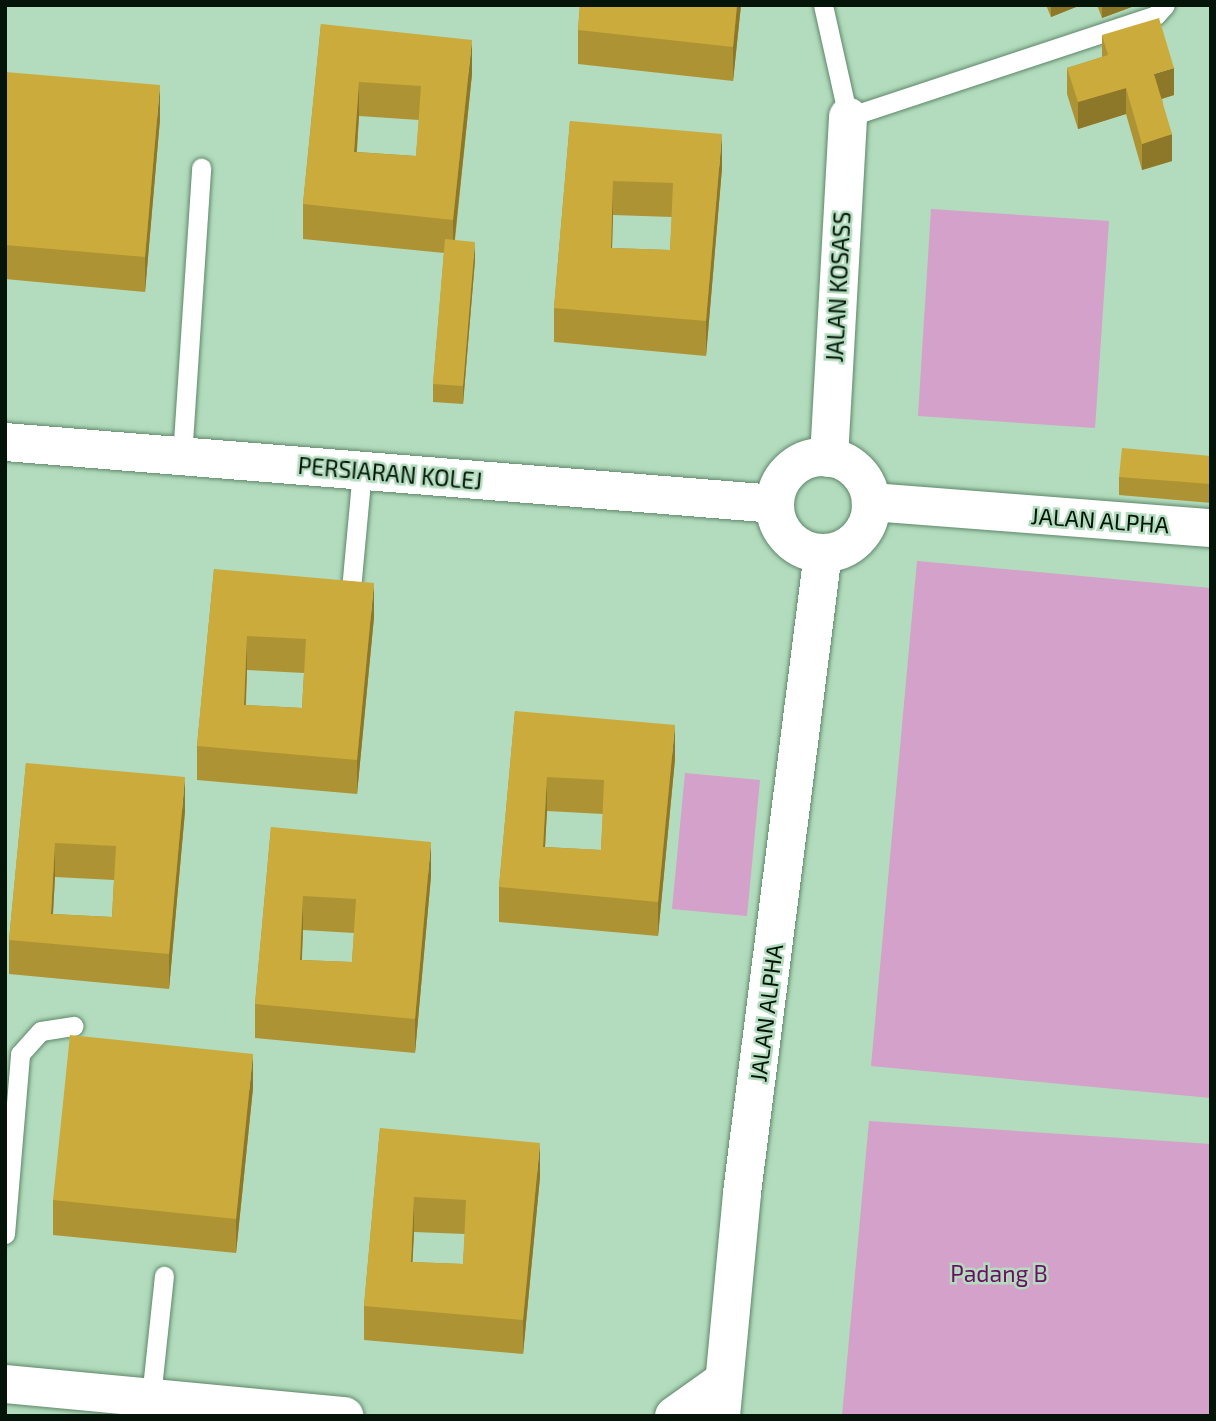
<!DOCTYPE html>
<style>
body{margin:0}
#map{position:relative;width:1216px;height:1421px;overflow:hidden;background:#b2dcbd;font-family:"Exo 2",sans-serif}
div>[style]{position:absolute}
.green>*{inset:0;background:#d3a1c9}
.roads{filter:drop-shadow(0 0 2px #60876b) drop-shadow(0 0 2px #60876b)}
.service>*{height:19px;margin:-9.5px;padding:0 9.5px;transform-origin:9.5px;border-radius:9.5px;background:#fff}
.minor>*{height:38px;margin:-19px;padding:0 19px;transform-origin:19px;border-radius:19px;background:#fff}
.minor>.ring{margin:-19px;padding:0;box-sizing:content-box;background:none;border:38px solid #fff;border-radius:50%}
.wall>*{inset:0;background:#ae9334}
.shaded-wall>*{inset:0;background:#8d782a}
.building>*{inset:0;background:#caab3c}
span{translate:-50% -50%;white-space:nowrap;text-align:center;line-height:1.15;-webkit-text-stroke:5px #b2dcbd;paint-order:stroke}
.street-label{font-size:23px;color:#051409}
.park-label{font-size:23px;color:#6f0b66}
.frame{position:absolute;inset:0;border:7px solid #051409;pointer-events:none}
</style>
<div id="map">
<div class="green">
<i style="clip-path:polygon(931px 209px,1109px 221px,1095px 428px,918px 416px)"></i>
<i style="clip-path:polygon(917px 561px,1211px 588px,1211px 1098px,871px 1066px)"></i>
<i style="clip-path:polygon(685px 773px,760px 780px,747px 916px,672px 909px)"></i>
<i style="clip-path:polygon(869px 1121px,1211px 1144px,1211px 1416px,842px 1416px)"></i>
</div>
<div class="roads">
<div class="service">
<i style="left:823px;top:5px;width:115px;rotate:77.4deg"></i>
<i style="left:848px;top:117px;width:324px;rotate:-18.3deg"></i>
<i style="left:1156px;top:15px;width:13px;rotate:-48deg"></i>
<i style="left:182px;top:457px;width:290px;rotate:-86.2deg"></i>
<i style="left:350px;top:600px;width:130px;rotate:-84.7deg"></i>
<i style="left:5px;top:1234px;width:181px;rotate:-85.2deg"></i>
<i style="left:20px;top:1054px;width:31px;rotate:-48deg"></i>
<i style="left:41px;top:1031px;width:33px;rotate:-9deg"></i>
<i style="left:151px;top:1397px;width:122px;rotate:-83.9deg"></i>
</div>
<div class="minor">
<i style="left:5px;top:442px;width:772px;rotate:4.6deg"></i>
<i class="ring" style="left:775px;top:457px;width:58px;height:58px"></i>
<i style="left:829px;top:458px;width:342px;rotate:-86.8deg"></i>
<i style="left:871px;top:502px;width:341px;rotate:4.4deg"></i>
<i style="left:5px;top:1384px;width:341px;rotate:5.4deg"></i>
<i style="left:674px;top:1416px;width:60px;rotate:-35.5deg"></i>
<i style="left:721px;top:1416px;width:224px;rotate:-84.6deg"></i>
<i style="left:742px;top:1193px;width:645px;rotate:-82.79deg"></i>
</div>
</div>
<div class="wall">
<i style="clip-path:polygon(580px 5px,741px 5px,733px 81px,578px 64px,578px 30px)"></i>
<i style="clip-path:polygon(1046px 5px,1081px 5px,1051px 17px)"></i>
<i style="clip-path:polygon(1097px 5px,1137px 5px,1102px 18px)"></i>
<i style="clip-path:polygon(evenodd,321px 24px,472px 74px,455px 240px,475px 260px,463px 404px,433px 402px,433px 384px,444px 253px,303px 239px,303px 204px,321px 24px,359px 116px,419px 120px,416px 156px,357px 152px,359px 116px)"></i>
<i style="clip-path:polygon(1102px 35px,1174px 95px,1162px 99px,1172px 161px,1142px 170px,1126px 114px,1078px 129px,1067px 94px,1067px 68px,1102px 57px)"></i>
<i style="clip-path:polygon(5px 72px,160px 119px,145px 292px,5px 279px)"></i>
<i style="clip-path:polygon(evenodd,570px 121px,722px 168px,706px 356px,554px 342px,554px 308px,570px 121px,613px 215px,672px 217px,670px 250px,612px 248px,613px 215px)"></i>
<i style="clip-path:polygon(1211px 456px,1211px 503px,1119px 495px,1119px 477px)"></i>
<i style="clip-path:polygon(evenodd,214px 569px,374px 617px,357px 794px,197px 780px,197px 746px,214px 569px,247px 670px,304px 673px,302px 708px,246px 705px,247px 670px)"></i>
<i style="clip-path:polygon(evenodd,515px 711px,675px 759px,658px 936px,499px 922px,499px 887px,515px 711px,547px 811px,603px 814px,601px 850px,545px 847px,547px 811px)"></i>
<i style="clip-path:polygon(evenodd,26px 763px,185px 811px,169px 989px,9px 974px,9px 940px,26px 763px,55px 877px,114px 880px,112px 917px,53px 914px,55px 877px)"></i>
<i style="clip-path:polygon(evenodd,271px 827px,431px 876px,415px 1053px,255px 1038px,255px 1004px,271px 827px,303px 930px,354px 933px,352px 962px,302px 960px,303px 930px)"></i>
<i style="clip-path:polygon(253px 1088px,236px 1253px,53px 1235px,53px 1200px)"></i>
<i style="clip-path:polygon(evenodd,380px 1128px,540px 1177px,523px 1354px,364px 1340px,364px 1306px,380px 1128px,414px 1232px,465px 1234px,463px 1264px,412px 1262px,414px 1232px)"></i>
</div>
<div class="shaded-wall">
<i style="clip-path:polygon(737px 5px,741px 5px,733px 81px,733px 47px)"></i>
<i style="clip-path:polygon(1051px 5px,1081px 5px,1051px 17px)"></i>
<i style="clip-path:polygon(1102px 5px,1137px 5px,1102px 18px)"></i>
<i style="clip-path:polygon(472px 40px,472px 74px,453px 254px,453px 220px)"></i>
<i style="clip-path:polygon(1174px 68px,1174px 95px,1154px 101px,1154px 74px)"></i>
<i style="clip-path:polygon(359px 82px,359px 116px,354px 186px,354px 152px)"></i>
<i style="clip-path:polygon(160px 85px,160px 119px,145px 292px,145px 257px)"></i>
<i style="clip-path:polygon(1126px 88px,1126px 114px,1078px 129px,1078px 102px)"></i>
<i style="clip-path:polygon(722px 134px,722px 168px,706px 356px,706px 321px)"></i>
<i style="clip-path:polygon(1172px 134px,1172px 161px,1142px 170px,1142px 144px)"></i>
<i style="clip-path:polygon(613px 181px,613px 215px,611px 282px,611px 248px)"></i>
<i style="clip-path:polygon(475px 242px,475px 260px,463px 404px,463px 386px)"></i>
<i style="clip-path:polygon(374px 583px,374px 617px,357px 794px,357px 760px)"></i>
<i style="clip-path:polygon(247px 636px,247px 670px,244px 739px,244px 705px)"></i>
<i style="clip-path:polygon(675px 725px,675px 759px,658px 936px,658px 902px)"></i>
<i style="clip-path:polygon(185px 777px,185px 811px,169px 989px,169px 954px)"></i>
<i style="clip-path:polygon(547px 777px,547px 811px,543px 881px,543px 847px)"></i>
<i style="clip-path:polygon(431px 842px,431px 876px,415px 1053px,415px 1019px)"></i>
<i style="clip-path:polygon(55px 843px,55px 877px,51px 948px,51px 914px)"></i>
<i style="clip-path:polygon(303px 896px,303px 930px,300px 994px,300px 960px)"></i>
<i style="clip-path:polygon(253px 1054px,253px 1088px,236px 1253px,236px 1219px)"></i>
<i style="clip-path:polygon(540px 1143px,540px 1177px,523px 1354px,523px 1320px)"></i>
<i style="clip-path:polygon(414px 1197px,414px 1232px,411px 1296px,411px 1262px)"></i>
</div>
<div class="building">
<i style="clip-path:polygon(580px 5px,737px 5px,733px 47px,578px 30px)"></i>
<i style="clip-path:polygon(1159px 18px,1174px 68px,1154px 74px,1172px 134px,1142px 144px,1126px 88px,1078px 102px,1067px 68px,1108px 55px,1102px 35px)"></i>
<i style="clip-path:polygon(evenodd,321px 24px,472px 40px,453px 220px,303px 204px,321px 24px,359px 82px,421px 86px,416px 156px,354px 152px,359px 82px)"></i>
<i style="clip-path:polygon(5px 72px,160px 85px,145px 257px,5px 245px)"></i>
<i style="clip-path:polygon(evenodd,570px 121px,722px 134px,706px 321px,554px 308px,570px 121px,613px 181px,673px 183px,670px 250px,611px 248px,613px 181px)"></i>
<i style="clip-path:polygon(445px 239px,475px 242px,463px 386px,433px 384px)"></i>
<i style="clip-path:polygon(1122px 448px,1211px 456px,1211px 484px,1119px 477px)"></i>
<i style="clip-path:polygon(evenodd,214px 569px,374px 583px,357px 760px,197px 746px,214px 569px,247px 636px,306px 639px,302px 708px,244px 705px,247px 636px)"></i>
<i style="clip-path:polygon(evenodd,515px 711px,675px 725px,658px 902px,499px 887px,515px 711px,547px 777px,604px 780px,601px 850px,543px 847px,547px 777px)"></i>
<i style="clip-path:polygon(evenodd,26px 763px,185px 777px,169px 954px,9px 940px,26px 763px,55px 843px,116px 846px,112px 917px,51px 914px,55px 843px)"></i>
<i style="clip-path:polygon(evenodd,271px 827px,431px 842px,415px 1019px,255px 1004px,271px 827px,303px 896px,356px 899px,352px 962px,300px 960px,303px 896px)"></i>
<i style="clip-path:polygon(70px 1035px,253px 1054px,236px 1219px,53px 1200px)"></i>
<i style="clip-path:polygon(evenodd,380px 1128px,540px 1143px,523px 1320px,364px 1306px,380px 1128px,414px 1197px,466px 1200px,463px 1264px,411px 1262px,414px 1197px)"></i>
</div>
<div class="street-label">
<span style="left:838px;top:287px;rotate:-87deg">JALAN KOSASS</span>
<span style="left:390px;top:473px;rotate:5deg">PERSIARAN KOLEJ</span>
<span style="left:1100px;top:520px;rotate:4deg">JALAN ALPHA</span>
<span style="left:766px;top:1013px;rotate:-83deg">JALAN ALPHA</span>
</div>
<div class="park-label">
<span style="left:999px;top:1273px">Padang B</span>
</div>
<div class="frame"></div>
</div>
